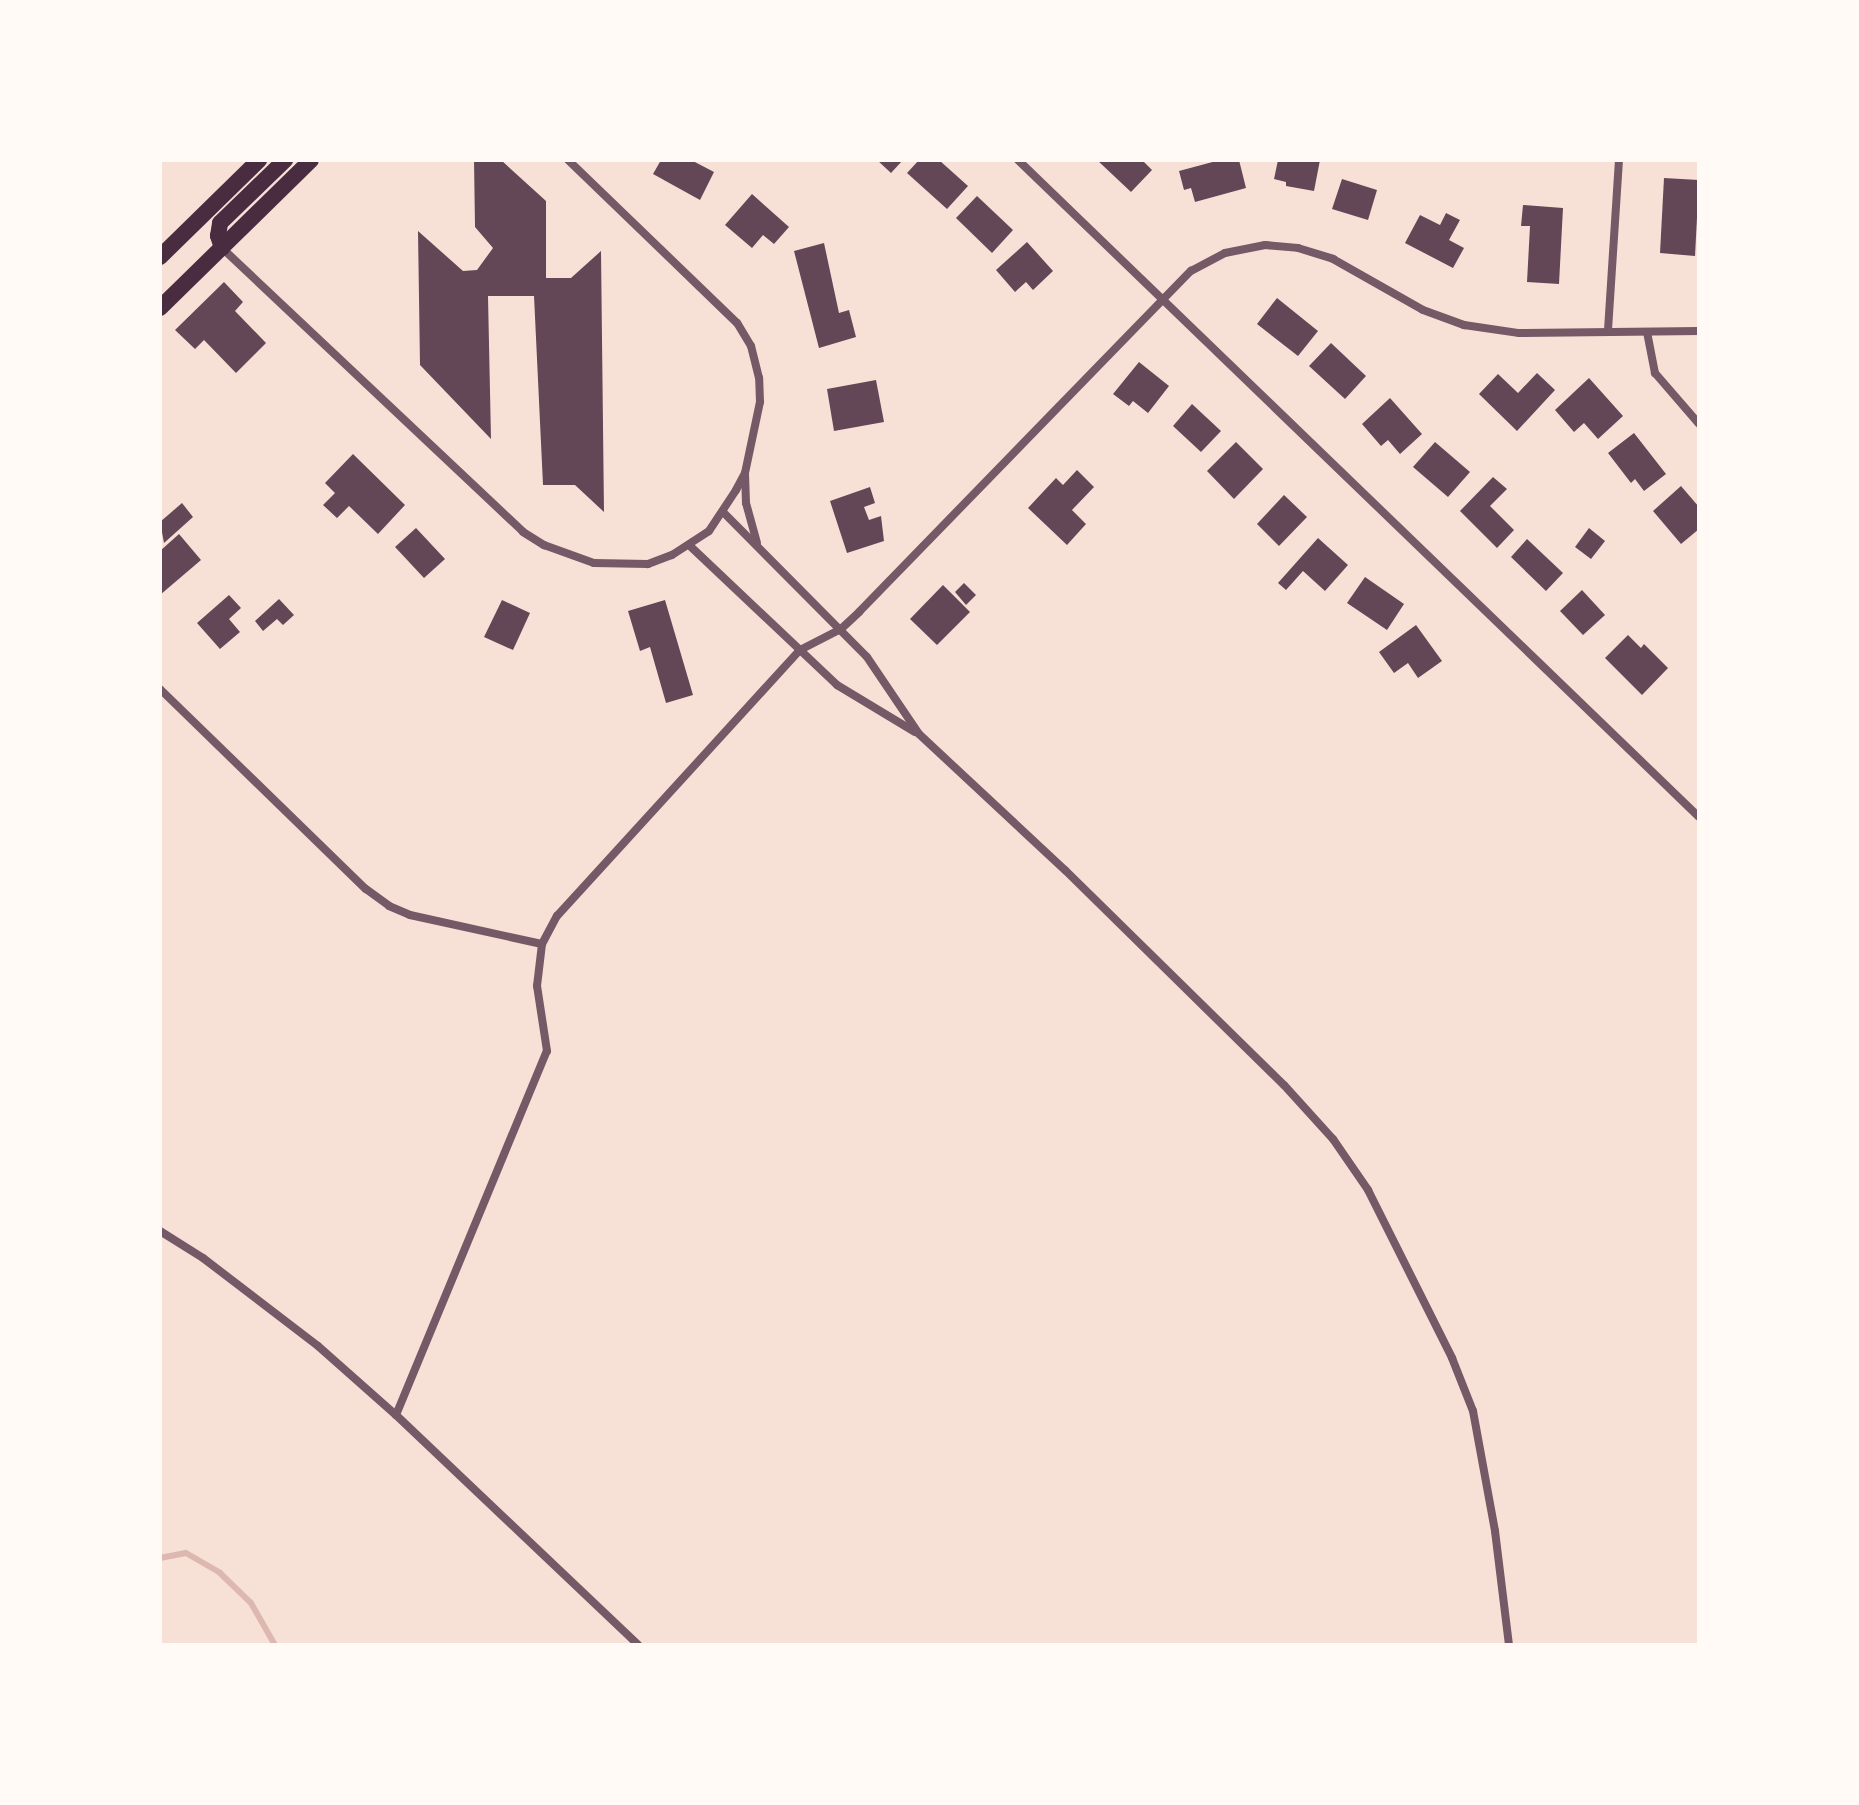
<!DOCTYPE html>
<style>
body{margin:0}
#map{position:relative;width:1859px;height:1805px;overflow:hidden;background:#f7e1d7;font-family:"DejaVu Sans",sans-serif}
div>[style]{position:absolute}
.stream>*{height:6px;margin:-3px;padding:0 3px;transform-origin:3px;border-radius:3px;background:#dcb8b0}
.building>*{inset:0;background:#644757}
.minor>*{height:8px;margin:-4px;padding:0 4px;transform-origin:4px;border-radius:4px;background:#755966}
.primary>*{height:16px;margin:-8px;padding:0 8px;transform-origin:8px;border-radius:8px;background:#4a2c40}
span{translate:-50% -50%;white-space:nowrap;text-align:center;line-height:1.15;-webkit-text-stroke:7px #fffaf5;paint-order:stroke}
.frame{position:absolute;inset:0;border:162px solid #fffaf5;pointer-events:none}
</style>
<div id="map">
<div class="stream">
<i style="left:160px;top:1558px;width:26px;rotate:-11deg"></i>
<i style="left:186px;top:1553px;width:39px;rotate:30deg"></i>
<i style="left:220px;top:1573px;width:43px;rotate:44.1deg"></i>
<i style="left:251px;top:1603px;width:48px;rotate:60.3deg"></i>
</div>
<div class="building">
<i style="clip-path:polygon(474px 160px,501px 160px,546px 201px,546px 278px,571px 278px,601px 251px,604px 512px,575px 485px,543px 485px,534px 296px,488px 296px,491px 439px,420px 365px,418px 231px,463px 271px,477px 270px,493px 248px,475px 227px)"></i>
<i style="clip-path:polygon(661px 160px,691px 160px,714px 172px,700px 200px,653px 174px)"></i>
<i style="clip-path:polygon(877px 160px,903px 160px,891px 173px)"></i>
<i style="clip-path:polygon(919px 160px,939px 160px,968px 186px,947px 209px,907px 173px)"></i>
<i style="clip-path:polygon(1097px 160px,1142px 160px,1152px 170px,1131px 192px)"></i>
<i style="clip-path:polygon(1220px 160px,1239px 160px,1246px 188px,1195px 202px,1191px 188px,1184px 190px,1179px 171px)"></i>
<i style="clip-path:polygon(1278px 160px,1320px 160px,1314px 191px,1286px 186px,1286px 182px,1274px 179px)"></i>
<i style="clip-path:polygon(1664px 178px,1699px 180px,1695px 256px,1660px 253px)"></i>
<i style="clip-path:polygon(1342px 179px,1377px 190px,1368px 220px,1332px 209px)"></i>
<i style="clip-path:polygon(752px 194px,789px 227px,774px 244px,763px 235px,752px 248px,725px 225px)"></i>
<i style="clip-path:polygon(977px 196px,1013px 230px,992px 253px,956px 218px)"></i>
<i style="clip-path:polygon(1523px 205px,1563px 208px,1559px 284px,1527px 282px,1530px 226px,1521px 226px)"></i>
<i style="clip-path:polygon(1446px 213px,1460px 220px,1449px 240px,1464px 248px,1453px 268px,1405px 243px,1420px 215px,1440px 225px)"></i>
<i style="clip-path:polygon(1027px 242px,1053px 271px,1033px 290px,1026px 282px,1015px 292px,996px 270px)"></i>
<i style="clip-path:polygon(824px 243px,839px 313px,849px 310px,856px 337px,819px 348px,794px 251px)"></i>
<i style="clip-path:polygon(224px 282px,243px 302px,235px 311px,266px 343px,236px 373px,204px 340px,195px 349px,175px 330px)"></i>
<i style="clip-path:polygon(1277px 298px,1318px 331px,1298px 356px,1257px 324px)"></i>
<i style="clip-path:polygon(1331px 343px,1366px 376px,1345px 399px,1309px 366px)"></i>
<i style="clip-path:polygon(1139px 362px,1169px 386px,1148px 413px,1133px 401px,1129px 406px,1113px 394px)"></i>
<i style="clip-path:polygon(1537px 373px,1555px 390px,1517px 431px,1479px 394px,1498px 374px,1518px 393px)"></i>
<i style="clip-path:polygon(1589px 378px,1623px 416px,1598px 439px,1584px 423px,1574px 432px,1555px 410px)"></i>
<i style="clip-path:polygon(876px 380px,884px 422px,834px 431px,827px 389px)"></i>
<i style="clip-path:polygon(1390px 398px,1422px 434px,1400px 454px,1388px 440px,1381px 446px,1362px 424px)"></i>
<i style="clip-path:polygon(1192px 404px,1221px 431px,1201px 452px,1173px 426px)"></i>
<i style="clip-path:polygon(1634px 433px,1666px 474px,1644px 491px,1635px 479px,1631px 483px,1608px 453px)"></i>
<i style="clip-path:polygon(1236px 442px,1263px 469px,1234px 499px,1207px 471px)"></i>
<i style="clip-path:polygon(1435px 442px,1470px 472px,1448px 497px,1413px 467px)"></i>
<i style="clip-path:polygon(353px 454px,405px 505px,378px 534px,349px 506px,337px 518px,323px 505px,335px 493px,325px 483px)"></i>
<i style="clip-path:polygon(1077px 470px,1094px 487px,1072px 510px,1086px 524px,1067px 545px,1028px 508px,1056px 478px,1063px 485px)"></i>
<i style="clip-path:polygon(1493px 477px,1507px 489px,1490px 506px,1514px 530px,1497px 548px,1460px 511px)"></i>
<i style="clip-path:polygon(1681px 486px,1699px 507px,1699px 529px,1681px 544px,1653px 511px)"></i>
<i style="clip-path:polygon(870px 487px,875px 503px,864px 507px,869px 520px,881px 516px,884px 541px,847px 553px,830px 501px)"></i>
<i style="clip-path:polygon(1284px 495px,1307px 517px,1279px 546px,1257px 524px)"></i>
<i style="clip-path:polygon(182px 503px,193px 517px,164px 543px,160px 522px)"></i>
<i style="clip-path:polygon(416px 528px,445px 559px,424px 578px,395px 547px)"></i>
<i style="clip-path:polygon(1589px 528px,1605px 541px,1591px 559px,1575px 547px)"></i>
<i style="clip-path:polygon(179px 534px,201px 560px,160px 595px,160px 551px)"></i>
<i style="clip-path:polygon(1318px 538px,1348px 565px,1325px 591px,1303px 571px,1286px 590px,1278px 583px)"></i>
<i style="clip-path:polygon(1527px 539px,1563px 573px,1546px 591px,1511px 557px)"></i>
<i style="clip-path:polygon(1365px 577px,1404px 604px,1387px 630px,1347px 603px)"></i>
<i style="clip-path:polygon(964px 583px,976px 595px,966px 605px,955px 592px)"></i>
<i style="clip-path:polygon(943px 585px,970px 612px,937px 645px,910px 619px)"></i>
<i style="clip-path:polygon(1582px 590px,1605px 615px,1583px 635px,1560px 611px)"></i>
<i style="clip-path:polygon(229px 595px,241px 608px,229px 619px,240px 632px,220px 649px,197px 623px)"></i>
<i style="clip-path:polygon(279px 599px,294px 615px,283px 625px,277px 619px,263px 631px,255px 621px)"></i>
<i style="clip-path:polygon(502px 600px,530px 613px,513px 650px,484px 637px)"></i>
<i style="clip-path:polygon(665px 600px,693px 695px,666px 703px,650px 647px,640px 651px,628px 611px)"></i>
<i style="clip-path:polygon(1416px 625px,1442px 661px,1418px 678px,1408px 663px,1394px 673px,1379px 652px)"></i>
<i style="clip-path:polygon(1628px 635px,1641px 648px,1644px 644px,1668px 668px,1642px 695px,1605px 658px)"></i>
</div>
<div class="minor">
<i style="left:1018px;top:160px;width:946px;rotate:43.97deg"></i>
<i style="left:222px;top:248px;width:414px;rotate:43.3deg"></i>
<i style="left:523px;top:532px;width:25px;rotate:32deg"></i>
<i style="left:544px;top:545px;width:53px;rotate:19.8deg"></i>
<i style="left:594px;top:563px;width:54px;rotate:1.1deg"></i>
<i style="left:648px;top:564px;width:26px;rotate:-21deg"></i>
<i style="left:672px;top:555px;width:44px;rotate:-33deg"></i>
<i style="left:709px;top:531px;width:49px;rotate:-56.6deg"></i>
<i style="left:736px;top:490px;width:19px;rotate:-62deg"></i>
<i style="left:745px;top:473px;width:73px;rotate:-78.1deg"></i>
<i style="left:760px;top:402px;width:24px;rotate:-92deg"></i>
<i style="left:759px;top:378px;width:33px;rotate:-104deg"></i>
<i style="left:751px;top:346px;width:27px;rotate:-121deg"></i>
<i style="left:737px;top:323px;width:235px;rotate:-136deg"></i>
<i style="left:1608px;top:330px;width:170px;rotate:-86.3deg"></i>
<i style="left:1647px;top:332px;width:42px;rotate:79deg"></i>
<i style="left:1655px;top:373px;width:67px;rotate:49.2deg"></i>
<i style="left:745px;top:474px;width:29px;rotate:88deg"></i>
<i style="left:746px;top:503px;width:41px;rotate:74.6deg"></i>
<i style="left:723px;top:512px;width:204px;rotate:45.2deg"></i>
<i style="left:867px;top:657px;width:93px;rotate:56deg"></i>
<i style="left:919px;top:734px;width:200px;rotate:43deg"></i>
<i style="left:1065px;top:870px;width:307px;rotate:44.5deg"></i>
<i style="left:1284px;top:1085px;width:73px;rotate:47.8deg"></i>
<i style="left:1333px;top:1139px;width:62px;rotate:55.5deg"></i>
<i style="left:1368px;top:1190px;width:188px;rotate:63.4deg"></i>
<i style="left:1452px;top:1358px;width:57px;rotate:68.4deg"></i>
<i style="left:1473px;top:1411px;width:122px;rotate:79.6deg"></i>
<i style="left:1495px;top:1531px;width:115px;rotate:83deg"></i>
<i style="left:689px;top:545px;width:204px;rotate:43.4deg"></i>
<i style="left:837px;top:685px;width:91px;rotate:31.1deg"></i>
<i style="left:160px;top:689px;width:287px;rotate:44.2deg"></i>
<i style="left:366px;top:889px;width:29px;rotate:36deg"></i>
<i style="left:389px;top:906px;width:23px;rotate:23deg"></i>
<i style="left:410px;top:915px;width:135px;rotate:12.4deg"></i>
<i style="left:160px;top:1231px;width:51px;rotate:32.1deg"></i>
<i style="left:203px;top:1258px;width:145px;rotate:37.4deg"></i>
<i style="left:318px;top:1346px;width:104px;rotate:41.5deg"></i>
<i style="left:396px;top:1415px;width:334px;rotate:43.5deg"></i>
<i style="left:396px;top:1415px;width:394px;rotate:-67.5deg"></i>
<i style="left:547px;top:1051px;width:66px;rotate:-98.7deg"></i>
<i style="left:537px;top:986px;width:42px;rotate:-83.2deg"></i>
<i style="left:542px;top:944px;width:32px;rotate:-62deg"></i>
<i style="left:557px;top:916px;width:360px;rotate:-47.6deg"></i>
<i style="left:800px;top:650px;width:46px;rotate:-27.1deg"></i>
<i style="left:841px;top:629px;width:25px;rotate:-43deg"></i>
<i style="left:859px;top:612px;width:476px;rotate:-45.8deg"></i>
<i style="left:1191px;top:271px;width:38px;rotate:-28deg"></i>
<i style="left:1225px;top:253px;width:41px;rotate:-11.3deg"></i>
<i style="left:1265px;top:245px;width:33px;rotate:5deg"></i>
<i style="left:1298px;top:248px;width:37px;rotate:17deg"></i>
<i style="left:1333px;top:259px;width:103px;rotate:29.5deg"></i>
<i style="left:1423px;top:310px;width:44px;rotate:20.1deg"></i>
<i style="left:1464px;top:325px;width:56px;rotate:8.3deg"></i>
<i style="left:1519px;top:333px;width:180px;rotate:-0.6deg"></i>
</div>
<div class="primary">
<i style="left:222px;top:248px;width:13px;rotate:-108deg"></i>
<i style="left:218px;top:236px;width:13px;rotate:-81deg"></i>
<i style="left:220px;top:223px;width:91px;rotate:-44.1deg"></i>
<i style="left:160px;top:257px;width:139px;rotate:-44.4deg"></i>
<i style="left:160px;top:308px;width:211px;rotate:-44.4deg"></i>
</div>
<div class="frame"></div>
</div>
